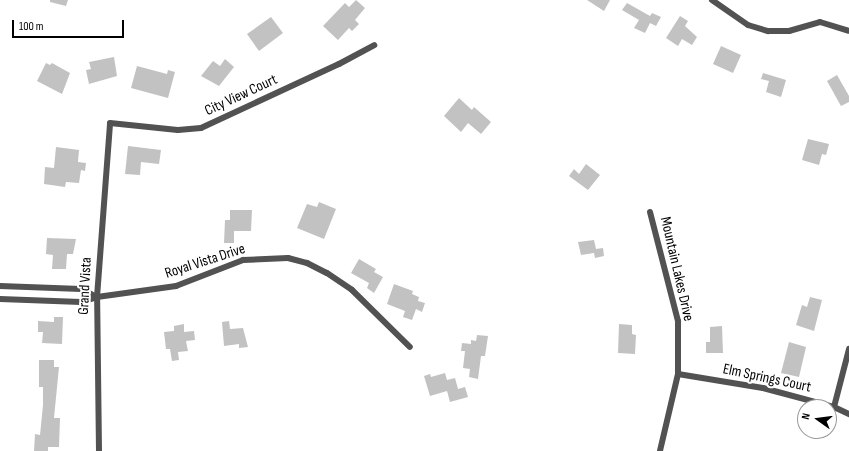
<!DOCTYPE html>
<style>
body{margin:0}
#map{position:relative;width:849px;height:451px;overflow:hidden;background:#fff;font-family:"Sofia Sans Condensed",sans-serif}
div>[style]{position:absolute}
.building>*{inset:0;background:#c2c2c2}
.minor>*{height:6px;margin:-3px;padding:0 3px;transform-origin:3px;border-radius:3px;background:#525252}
span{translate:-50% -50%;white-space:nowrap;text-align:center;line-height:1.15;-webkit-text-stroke:4px #fff;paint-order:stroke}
.street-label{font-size:15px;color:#000}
.north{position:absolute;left:797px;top:399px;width:40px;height:40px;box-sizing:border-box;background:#fff;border:1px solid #999;border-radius:50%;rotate:284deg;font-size:11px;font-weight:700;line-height:16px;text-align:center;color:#000}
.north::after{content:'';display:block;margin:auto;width:14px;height:18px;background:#000;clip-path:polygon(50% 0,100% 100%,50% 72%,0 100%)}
.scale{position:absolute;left:12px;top:20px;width:112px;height:18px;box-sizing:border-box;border:2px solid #000;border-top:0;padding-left:5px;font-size:12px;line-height:14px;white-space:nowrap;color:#000;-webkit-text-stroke:3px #fff;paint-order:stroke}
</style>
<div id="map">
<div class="building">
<i style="clip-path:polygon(50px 0,68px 0,66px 6px,50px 2px)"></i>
<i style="clip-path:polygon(356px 0,365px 8px,355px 20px,359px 24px,352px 31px,349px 28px,338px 40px,323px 26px,345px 3px,349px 7px)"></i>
<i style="clip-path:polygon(587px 0,610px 0,604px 11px)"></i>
<i style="clip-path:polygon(627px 3px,650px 16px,652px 13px,661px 17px,656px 26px,650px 23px,645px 33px,634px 28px,639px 20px,622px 10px)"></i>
<i style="clip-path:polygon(680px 16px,688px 21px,685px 26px,697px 37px,692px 45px,682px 39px,678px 46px,666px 38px)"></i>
<i style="clip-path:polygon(271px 17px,283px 33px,259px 51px,247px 34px)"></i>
<i style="clip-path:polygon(721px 46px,741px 55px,733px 73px,713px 64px)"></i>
<i style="clip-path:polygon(114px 57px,117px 76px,89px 84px,86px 70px,91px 69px,89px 62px)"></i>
<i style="clip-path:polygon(225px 59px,234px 67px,219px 86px,201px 76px,213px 61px,220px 66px)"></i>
<i style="clip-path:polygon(46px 63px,50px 65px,52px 63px,70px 73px,62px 94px,37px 81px)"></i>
<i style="clip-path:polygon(137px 66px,167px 74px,168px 70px,175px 72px,168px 98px,131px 88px)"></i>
<i style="clip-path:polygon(763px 73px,786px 80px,781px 97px,766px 92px,769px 81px,761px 79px)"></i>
<i style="clip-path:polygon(837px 75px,849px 96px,849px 102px,841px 106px,827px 81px)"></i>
<i style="clip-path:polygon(459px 98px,472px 110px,474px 107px,491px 122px,481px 134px,468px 123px,461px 132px,444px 116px)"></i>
<i style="clip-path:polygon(808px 139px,829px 144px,826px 155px,822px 154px,819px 165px,802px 160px)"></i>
<i style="clip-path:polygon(128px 146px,161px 150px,159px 164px,141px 162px,140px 175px,125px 174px)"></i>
<i style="clip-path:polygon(56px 147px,79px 150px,78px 162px,86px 163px,85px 171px,81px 170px,79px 183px,66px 182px,65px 187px,44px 184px,45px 167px,54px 168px)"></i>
<i style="clip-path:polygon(586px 164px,600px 175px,588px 190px,569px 176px,574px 169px,579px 174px)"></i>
<i style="clip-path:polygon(319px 202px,336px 209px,324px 239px,297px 228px,307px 204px,317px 207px)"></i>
<i style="clip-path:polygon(230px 210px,252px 210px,251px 231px,234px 231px,234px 243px,224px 243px,225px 220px,230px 220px)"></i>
<i style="clip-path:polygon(47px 238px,76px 239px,73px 254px,67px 254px,66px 269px,52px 269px,53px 255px,46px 254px)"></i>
<i style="clip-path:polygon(594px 240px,596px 249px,603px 248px,604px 256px,595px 258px,594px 253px,581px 255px,578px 242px)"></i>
<i style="clip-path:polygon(359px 259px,376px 269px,374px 272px,383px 277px,374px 293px,367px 288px,369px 283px,351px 273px)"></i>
<i style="clip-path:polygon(394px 284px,413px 291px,412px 294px,419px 297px,418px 301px,425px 303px,422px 312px,416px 309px,412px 320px,403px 317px,405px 311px,387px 304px)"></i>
<i style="clip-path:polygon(810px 297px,822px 300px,814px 331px,796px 325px,802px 305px,807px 307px)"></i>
<i style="clip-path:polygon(54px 317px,63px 317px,62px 344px,42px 343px,43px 332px,38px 332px,38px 321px,54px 322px)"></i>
<i style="clip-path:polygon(229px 321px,230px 329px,243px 328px,248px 347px,239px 348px,239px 344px,224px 346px,222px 322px)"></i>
<i style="clip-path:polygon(184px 324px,184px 332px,194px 331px,195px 340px,186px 341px,188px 351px,178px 352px,179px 360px,172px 361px,170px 349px,166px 349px,164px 332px,174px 331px,174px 326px)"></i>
<i style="clip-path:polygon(619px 324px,632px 325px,632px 334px,636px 335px,635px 354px,618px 353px)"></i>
<i style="clip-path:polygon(722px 326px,723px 353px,706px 353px,706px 342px,710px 342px,710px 327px)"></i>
<i style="clip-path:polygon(477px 335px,488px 336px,485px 356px,481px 356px,478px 379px,469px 377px,470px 369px,463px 368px,465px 351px,461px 351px,462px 343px,471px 344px,471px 340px,476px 341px)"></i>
<i style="clip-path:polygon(789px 342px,806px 347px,799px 377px,781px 373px)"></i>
<i style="clip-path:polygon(39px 360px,54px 360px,54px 367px,59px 367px,54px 418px,60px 418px,59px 447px,48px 447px,48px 451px,34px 451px,35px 434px,40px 435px,43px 405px,43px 387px,39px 387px)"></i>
<i style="clip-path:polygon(445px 373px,447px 380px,455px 378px,458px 389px,465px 387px,468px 397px,450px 402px,447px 391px,430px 396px,424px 376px,430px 374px,431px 377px)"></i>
</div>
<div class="minor">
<i style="left:712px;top:0;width:44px;rotate:34.8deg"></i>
<i style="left:748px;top:25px;width:21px;rotate:17deg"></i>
<i style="left:768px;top:31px;width:21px"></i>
<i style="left:789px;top:31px;width:32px;rotate:-16deg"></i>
<i style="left:820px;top:22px;width:30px;rotate:17deg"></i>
<i style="left:650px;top:212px;width:113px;rotate:75.6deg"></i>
<i style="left:678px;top:321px;width:53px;rotate:90deg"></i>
<i style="left:678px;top:374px;width:79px;rotate:103.2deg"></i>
<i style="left:0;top:286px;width:81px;rotate:2.1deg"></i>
<i style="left:81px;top:289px;width:18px;rotate:27deg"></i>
<i style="left:0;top:299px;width:81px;rotate:2.1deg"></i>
<i style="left:81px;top:302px;width:17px;rotate:-17deg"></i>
<i style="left:97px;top:297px;width:80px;rotate:-7.9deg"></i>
<i style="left:176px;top:286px;width:72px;rotate:-21.2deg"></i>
<i style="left:243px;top:260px;width:45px;rotate:-2.5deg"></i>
<i style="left:288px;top:258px;width:20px;rotate:15deg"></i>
<i style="left:307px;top:263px;width:22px;rotate:27deg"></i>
<i style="left:327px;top:273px;width:30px;rotate:34deg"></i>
<i style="left:352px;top:290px;width:81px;rotate:44.5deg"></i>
<i style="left:678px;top:374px;width:86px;rotate:9.4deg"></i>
<i style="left:763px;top:388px;width:73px;rotate:15deg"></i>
<i style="left:834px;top:407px;width:17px;rotate:25deg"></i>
<i style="left:834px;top:407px;width:60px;rotate:-75.5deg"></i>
<i style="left:99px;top:451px;width:154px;rotate:-90.7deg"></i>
<i style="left:97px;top:297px;width:174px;rotate:-85.7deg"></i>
<i style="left:110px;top:123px;width:68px;rotate:5.9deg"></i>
<i style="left:178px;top:130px;width:23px;rotate:-5deg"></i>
<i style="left:201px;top:128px;width:152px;rotate:-24.9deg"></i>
<i style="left:339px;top:64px;width:40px;rotate:-28deg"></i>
</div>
<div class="street-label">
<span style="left:241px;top:95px;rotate:-25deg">City View Court</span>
<span style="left:205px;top:261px;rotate:-18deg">Royal Vista Drive</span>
<span style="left:677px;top:269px;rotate:77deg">Mountain Lakes Drive</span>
<span style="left:85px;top:286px;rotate:-87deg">Grand Vista</span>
<span style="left:767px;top:378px;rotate:12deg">Elm Springs Court</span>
</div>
<div class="north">N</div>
<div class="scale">100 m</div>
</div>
